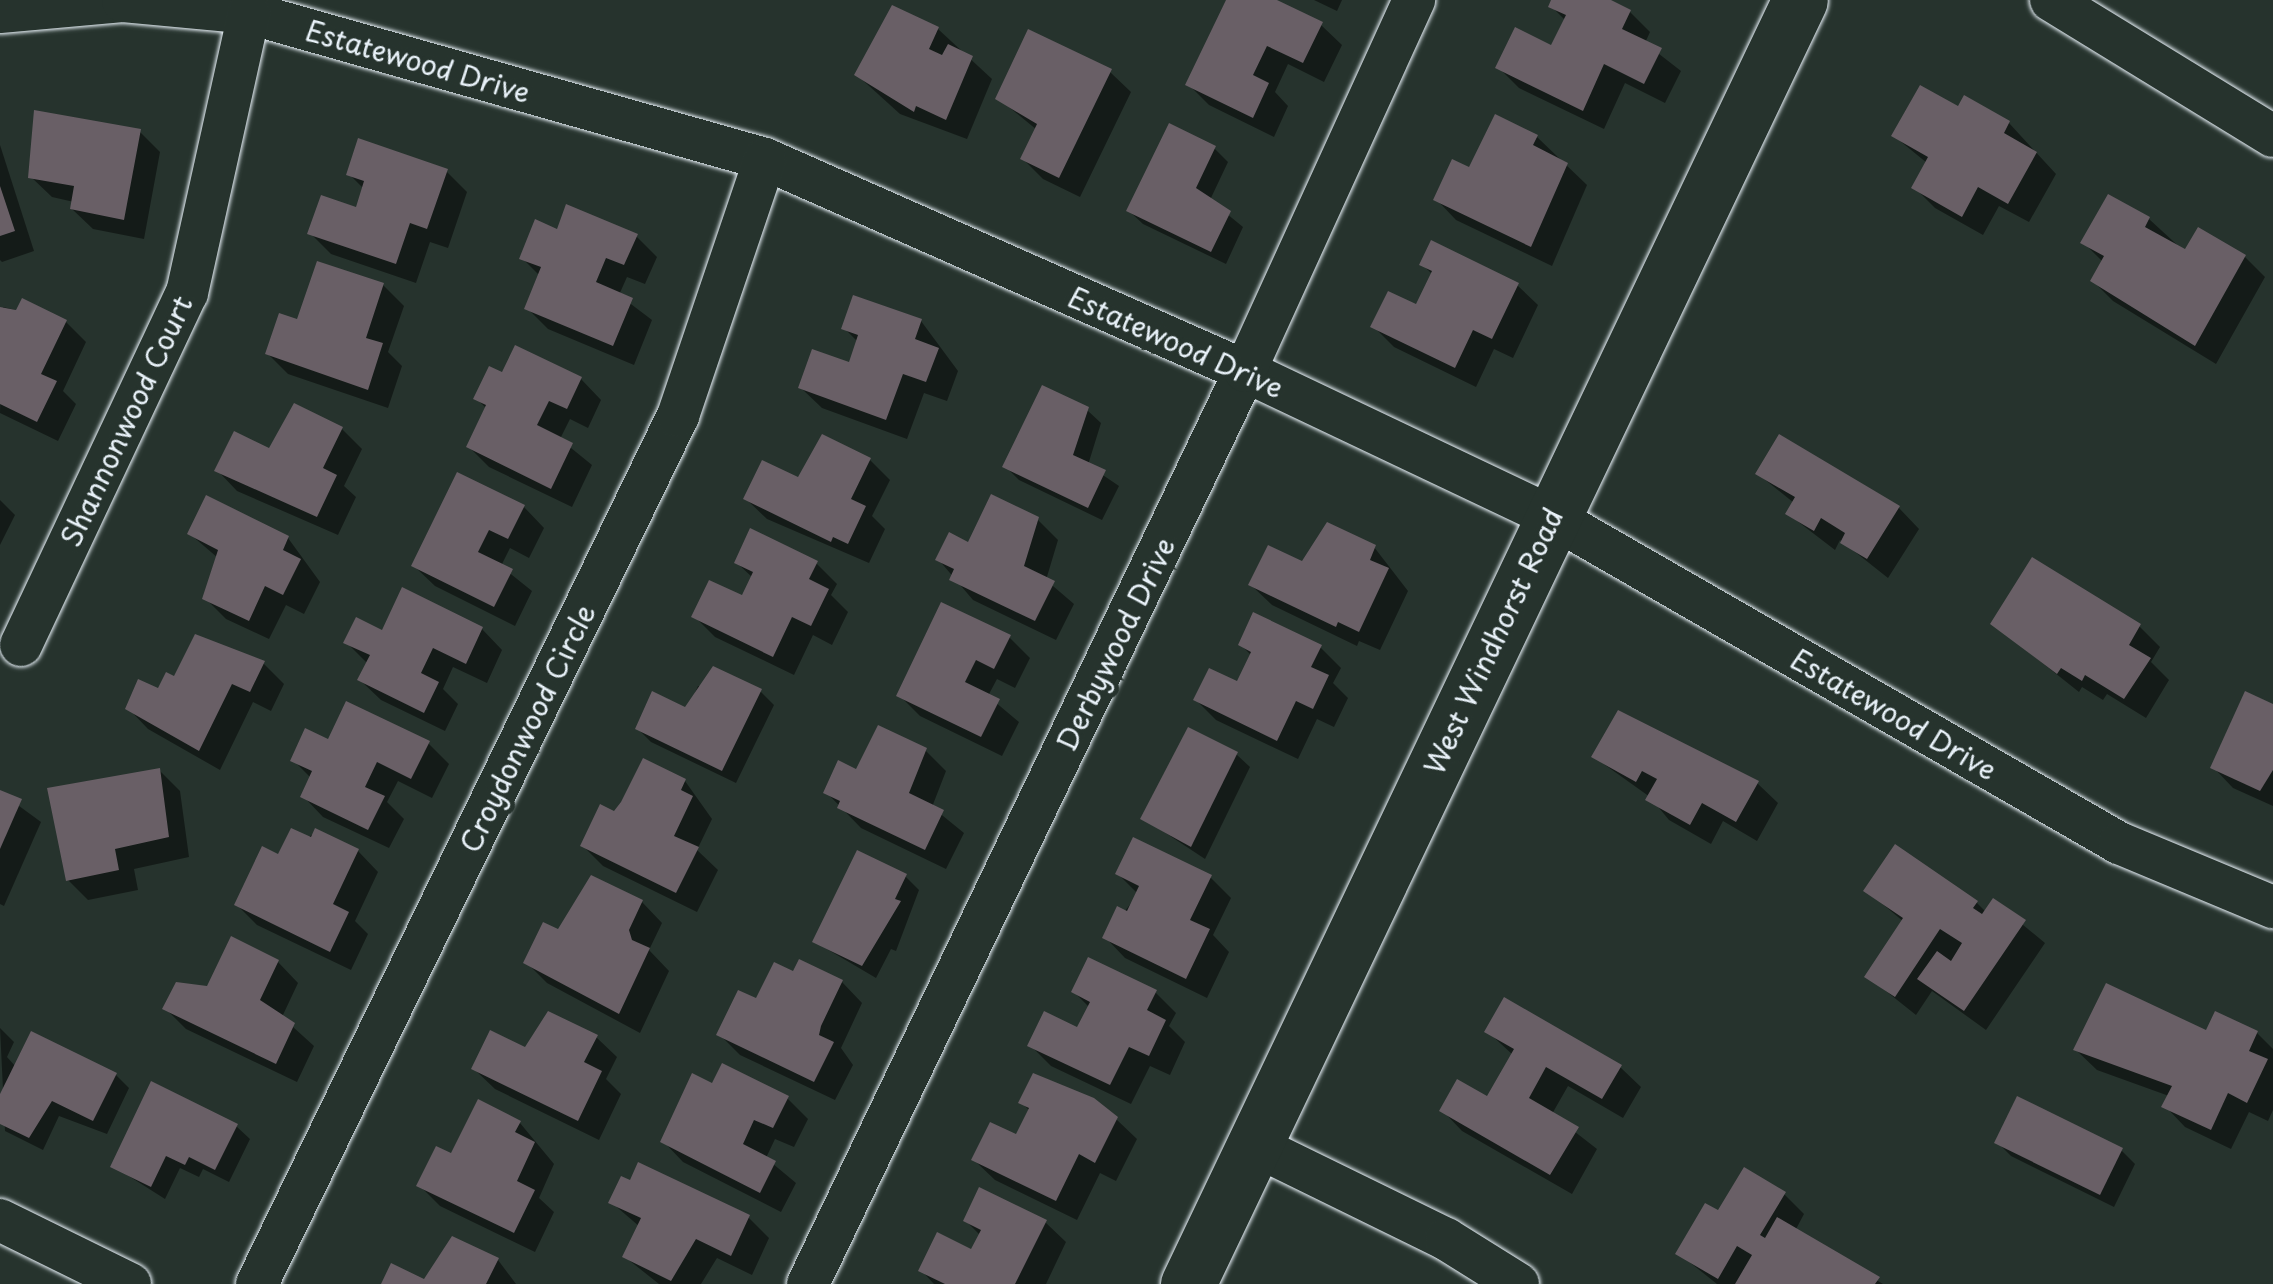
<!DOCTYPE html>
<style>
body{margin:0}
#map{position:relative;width:2273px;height:1284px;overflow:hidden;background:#26332d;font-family:"Playpen Sans",sans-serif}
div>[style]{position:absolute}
.shadow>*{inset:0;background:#0007}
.building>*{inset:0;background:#695f66}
.roads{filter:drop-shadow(0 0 2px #e8f1f8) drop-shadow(0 0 2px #e8f1f8)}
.street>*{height:42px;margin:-21px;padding:0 21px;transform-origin:21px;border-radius:21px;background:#26332d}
.secondary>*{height:55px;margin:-27.5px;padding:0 27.5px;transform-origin:27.5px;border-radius:27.5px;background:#26332d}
span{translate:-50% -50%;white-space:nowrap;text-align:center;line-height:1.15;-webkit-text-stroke:10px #26332d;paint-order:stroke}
.street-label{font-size:28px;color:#e8f1f8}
</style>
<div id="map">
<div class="shadow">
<i style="clip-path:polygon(1229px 0,1271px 0,1321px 25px,1342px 45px,1324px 82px,1288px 64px,1275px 92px,1288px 106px,1274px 137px,1209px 105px,1188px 84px)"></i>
<i style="clip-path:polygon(1314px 0,1342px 0,1337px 11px)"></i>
<i style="clip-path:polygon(1554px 0,1605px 0,1630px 12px,1650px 32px,1645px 43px,1681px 71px,1665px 103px,1625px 83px,1604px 129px,1519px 88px,1498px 67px,1552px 48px,1566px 21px,1551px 6px)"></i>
<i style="clip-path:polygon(893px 8px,938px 29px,992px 79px,967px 139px,900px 114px,857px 75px)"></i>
<i style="clip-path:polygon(1110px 72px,1131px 92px,1080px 197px,1043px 179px,1023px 159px,1037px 130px,998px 98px)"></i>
<i style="clip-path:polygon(1959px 109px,2009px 123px,2056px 174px,2029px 222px,1999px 206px,1983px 235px,1935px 208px,1914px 187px,1927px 163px,1894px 136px)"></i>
<i style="clip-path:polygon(140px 132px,160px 152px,144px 239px,93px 229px,72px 209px,74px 202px,52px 197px,31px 177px)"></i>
<i style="clip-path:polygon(1537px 137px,1587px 185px,1552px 266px,1456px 220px,1436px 199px,1470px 170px)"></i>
<i style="clip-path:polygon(0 145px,34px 251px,2px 262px,0 260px)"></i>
<i style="clip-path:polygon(1214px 148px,1228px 162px,1210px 200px,1243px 227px,1226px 264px,1143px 224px,1129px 211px)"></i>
<i style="clip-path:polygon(446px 171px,467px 192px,448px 248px,430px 242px,416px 283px,331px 254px,310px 233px,358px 210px,364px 189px,349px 174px)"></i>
<i style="clip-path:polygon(2149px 219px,2186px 253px,2245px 257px,2265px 277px,2216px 364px,2113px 301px,2093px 281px,2103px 262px,2083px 242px)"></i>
<i style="clip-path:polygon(558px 232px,636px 236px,657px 257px,645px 284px,627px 277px,619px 295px,652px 320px,634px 365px,548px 329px,527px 308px,540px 276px,522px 258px)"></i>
<i style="clip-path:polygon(1422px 264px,1517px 285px,1538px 305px,1513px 358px,1494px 349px,1476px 387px,1394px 347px,1373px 326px,1417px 307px,1433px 275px)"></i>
<i style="clip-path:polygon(383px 285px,404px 306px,388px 352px,402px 366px,388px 408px,288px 374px,268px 354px,298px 322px)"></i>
<i style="clip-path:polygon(3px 307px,66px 322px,86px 342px,63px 391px,76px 404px,58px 441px,0 413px)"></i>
<i style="clip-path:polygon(921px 321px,958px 371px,947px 401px,924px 393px,907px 439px,822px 408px,801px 388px,850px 365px,858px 342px,844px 328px)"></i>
<i style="clip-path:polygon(503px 375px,581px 379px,601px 400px,588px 428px,570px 419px,560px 439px,592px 465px,572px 507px,489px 467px,469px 447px,487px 409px,476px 398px)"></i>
<i style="clip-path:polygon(1087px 410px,1101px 423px,1088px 465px,1119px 486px,1102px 520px,1019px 480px,1005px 466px)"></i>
<i style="clip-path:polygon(342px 429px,362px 449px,344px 486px,356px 497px,338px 535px,237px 491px,217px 470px)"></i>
<i style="clip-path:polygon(1780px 438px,1899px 508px,1919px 529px,1888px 578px,1840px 540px,1835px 550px,1788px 514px,1794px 503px,1758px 474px)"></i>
<i style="clip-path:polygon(870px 460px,890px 480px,872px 516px,885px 529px,869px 563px,767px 519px,746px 499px)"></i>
<i style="clip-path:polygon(0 500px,15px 515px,0 545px)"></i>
<i style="clip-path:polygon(524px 507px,544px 528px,529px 558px,510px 548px,501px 566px,532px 591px,515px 626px,435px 586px,414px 566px)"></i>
<i style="clip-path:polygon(1037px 519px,1058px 540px,1046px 580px,1074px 604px,1056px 640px,973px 600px,938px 559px)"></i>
<i style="clip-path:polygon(190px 534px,288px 538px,320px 582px,304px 614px,286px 605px,269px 639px,226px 619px,205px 598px,218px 558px)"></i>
<i style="clip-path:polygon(1374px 547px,1408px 591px,1380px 650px,1359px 641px,1357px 646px,1272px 605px,1251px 585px)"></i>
<i style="clip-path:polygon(737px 563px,816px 563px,837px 584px,831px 595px,848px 612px,832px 645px,813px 635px,794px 675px,715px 637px,694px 616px,743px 598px,753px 578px)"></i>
<i style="clip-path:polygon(1993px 624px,2139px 626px,2160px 647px,2151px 662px,2169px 680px,2146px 718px,2107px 694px,2103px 700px,2082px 687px,2079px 692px)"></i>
<i style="clip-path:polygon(482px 629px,502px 650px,487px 683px,453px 667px,443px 689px,458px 704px,445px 731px,381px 700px,360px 680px,368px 664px,346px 642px,383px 633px)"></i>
<i style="clip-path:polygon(1009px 637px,1030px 658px,1015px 688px,997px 679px,988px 696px,1019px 722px,1002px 756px,920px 716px,899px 695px)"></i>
<i style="clip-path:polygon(1241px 645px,1320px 647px,1341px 668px,1333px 683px,1348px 698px,1334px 727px,1317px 719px,1298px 759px,1216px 720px,1196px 700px,1238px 684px,1252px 656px)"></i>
<i style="clip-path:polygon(263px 663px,284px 684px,271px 711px,253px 702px,220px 770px,148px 729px,128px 708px,175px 679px)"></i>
<i style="clip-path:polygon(698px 686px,760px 691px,774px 705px,736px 783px,651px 742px,638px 729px,687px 710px)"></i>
<i style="clip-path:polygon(2273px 706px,2273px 806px,2233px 788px,2213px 767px)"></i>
<i style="clip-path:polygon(329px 742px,428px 743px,449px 764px,432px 798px,398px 781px,387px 802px,404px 819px,389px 848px,323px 817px,303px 796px,311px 778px,293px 760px)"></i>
<i style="clip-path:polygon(925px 750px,946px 771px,932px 807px,964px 833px,946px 869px,861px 828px,826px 792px,858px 772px)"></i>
<i style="clip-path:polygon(1236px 754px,1250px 767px,1205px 859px,1143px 818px)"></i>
<i style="clip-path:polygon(1594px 757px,1757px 783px,1778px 803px,1757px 841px,1723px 821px,1711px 844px,1669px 820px,1650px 797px)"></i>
<i style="clip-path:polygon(160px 771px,180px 791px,189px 857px,134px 869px,138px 890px,88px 900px,68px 880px)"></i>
<i style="clip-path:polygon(685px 781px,712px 819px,697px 850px,718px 870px,697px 912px,603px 866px,583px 846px,615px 814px)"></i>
<i style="clip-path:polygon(0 792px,41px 822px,4px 906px,0 904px)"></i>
<i style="clip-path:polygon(316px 832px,358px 851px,378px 872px,355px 921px,368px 934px,351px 970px,257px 925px,237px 905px,279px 858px)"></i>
<i style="clip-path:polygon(1118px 874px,1210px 877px,1231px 898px,1213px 935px,1229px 952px,1207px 998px,1125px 958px,1105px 937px,1138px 894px)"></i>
<i style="clip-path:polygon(905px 876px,919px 890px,896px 951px,891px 949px,876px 978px,815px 942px)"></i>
<i style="clip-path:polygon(1866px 890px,1977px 903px,1986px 912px,1994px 901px,2045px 943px,1986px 1030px,1932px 991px,1916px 1015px,1867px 976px,1904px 922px)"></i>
<i style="clip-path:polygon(642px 902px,662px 923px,649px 950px,669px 971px,640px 1033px,547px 983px,526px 962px,559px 932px)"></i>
<i style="clip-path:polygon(278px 962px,298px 983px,282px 1017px,314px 1046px,297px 1082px,186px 1029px,165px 1008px)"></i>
<i style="clip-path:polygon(794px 975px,842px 982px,862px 1003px,841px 1048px,853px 1065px,835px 1100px,740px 1055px,719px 1034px)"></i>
<i style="clip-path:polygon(1074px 992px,1155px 992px,1176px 1013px,1169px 1026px,1185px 1042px,1170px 1075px,1150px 1066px,1131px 1104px,1051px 1066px,1030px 1045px,1078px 1031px,1090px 1008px)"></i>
<i style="clip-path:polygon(0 1028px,14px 1042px,7px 1057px,16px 1067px,116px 1075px,129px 1088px,107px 1134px,59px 1116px,43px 1150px,5px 1131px)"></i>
<i style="clip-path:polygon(1487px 1031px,1620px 1067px,1641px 1087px,1623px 1118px,1568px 1086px,1552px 1114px,1597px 1149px,1572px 1194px,1462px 1131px,1442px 1110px,1488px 1100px,1513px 1055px)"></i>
<i style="clip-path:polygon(2207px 1033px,2257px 1033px,2273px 1049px,2273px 1110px,2268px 1121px,2249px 1112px,2231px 1149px,2185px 1127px,2165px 1106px,2169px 1096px,2097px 1070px,2076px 1050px)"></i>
<i style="clip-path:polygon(596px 1037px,617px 1057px,606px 1079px,621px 1094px,599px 1140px,495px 1089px,474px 1069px)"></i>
<i style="clip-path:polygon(713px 1086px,787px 1098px,808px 1119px,794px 1147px,775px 1139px,766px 1158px,796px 1183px,781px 1212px,683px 1162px,663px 1141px)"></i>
<i style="clip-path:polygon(1021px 1102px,1116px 1119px,1137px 1139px,1116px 1181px,1100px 1173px,1077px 1220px,995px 1180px,974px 1160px,1017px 1137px,1030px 1111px)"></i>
<i style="clip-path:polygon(520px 1123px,554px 1164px,539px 1198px,554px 1212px,535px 1252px,440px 1206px,419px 1185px,453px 1157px)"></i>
<i style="clip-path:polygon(236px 1126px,250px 1139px,229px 1182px,203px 1169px,199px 1177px,180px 1168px,165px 1199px,113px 1166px)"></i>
<i style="clip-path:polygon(1997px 1142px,2121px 1150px,2135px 1164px,2114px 1207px,2011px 1156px)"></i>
<i style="clip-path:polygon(1784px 1194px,1804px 1214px,1795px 1231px,1883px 1284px,1717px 1284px,1678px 1253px,1719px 1214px)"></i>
<i style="clip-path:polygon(611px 1202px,748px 1217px,769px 1238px,752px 1275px,717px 1258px,701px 1284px,659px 1284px,625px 1257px,640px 1227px)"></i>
<i style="clip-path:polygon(966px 1221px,1045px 1222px,1066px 1242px,1046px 1284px,934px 1284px,921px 1270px,972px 1253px,981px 1236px)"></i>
<i style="clip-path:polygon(498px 1260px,516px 1284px,384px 1284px,425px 1282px)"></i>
</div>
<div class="building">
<i style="clip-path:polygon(1226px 0,1277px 0,1323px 22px,1303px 63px,1267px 46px,1253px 75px,1269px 83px,1253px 118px,1185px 85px)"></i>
<i style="clip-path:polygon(1551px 0,1611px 0,1631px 10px,1622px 29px,1662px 48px,1644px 84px,1604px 64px,1583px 111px,1495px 68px,1515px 27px,1551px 45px,1566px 15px,1548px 7px)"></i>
<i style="clip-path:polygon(892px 5px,939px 27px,929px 49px,942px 55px,948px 44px,973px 56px,946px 120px,916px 106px,914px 112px,854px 75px)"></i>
<i style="clip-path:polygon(1028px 29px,1112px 69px,1059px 178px,1020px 159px,1037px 124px,995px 99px)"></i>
<i style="clip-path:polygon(1920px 85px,1958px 106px,1964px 95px,2010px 121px,2004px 133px,2037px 152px,2008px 204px,1978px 187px,1962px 217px,1911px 188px,1928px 157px,1891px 136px)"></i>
<i style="clip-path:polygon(34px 110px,141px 129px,124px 220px,70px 209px,74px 186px,28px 178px)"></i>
<i style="clip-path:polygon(1495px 114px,1538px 135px,1533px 145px,1568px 163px,1531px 247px,1433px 200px,1452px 159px,1469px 167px)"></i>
<i style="clip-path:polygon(1169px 123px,1216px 146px,1196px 188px,1231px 211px,1211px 252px,1126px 211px)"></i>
<i style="clip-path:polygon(358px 138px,448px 169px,427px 229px,410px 223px,396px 264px,307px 234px,321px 195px,356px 207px,364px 181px,346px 175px)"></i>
<i style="clip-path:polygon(0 186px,15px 231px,0 236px)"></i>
<i style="clip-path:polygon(2108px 194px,2150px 217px,2145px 227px,2185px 249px,2198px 227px,2246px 255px,2195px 346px,2090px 281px,2104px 256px,2080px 243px)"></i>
<i style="clip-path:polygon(566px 204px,638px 234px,624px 265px,606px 258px,596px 282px,633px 298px,613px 346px,524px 309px,541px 267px,519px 259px,535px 219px,557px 229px)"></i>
<i style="clip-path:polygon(1431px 240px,1519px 283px,1492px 339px,1473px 330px,1455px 368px,1370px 327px,1388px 291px,1416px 304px,1432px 271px,1419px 265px)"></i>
<i style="clip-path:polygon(317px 261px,384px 283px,366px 338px,383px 343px,368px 390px,265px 354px,279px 313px,297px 319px)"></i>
<i style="clip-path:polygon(853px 295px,922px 319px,915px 339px,939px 348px,926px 382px,903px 374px,886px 420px,798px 388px,812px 349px,849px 362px,858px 335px,841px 329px)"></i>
<i style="clip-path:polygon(22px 298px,67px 320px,41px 374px,57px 381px,37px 422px,0 404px,0 307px,16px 310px)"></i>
<i style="clip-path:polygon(515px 345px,582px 377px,567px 409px,549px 401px,537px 425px,573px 443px,551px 489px,466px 447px,486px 405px,473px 399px,489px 366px,502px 372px)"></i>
<i style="clip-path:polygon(1042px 385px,1089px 407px,1073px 455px,1106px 470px,1088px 508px,1002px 467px)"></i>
<i style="clip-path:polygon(294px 403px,343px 427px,323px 468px,337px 475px,317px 517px,214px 471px,234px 431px,269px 448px)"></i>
<i style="clip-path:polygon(822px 434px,871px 458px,851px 499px,866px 506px,848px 544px,833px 537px,831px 542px,743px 499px,762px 460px,798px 477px)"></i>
<i style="clip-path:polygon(1779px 434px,1900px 506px,1867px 559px,1840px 543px,1845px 533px,1821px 518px,1814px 531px,1785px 514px,1795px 497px,1755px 474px)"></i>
<i style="clip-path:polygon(457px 472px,525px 505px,508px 539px,489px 530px,478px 552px,513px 569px,494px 607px,411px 566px)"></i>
<i style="clip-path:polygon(991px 494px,1039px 517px,1024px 566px,1055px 581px,1035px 621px,949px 580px,954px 569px,935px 560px,949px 532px,968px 542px)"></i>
<i style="clip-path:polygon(206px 495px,289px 536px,283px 550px,301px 559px,283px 595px,265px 586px,249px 621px,202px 599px,218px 550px,187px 534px)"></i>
<i style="clip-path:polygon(1327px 522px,1376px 545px,1370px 560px,1389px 568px,1359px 632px,1338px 622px,1336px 627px,1248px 585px,1268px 545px,1302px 561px)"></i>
<i style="clip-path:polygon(750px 528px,818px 561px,809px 579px,829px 589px,811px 626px,792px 617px,773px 657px,691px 617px,709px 580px,742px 595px,753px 572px,734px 563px)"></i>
<i style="clip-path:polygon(2032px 557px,2141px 624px,2129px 645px,2151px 658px,2124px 699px,2085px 675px,2082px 681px,2061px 668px,2057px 674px,1990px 624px)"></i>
<i style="clip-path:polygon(402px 587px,483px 627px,466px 664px,433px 648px,421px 673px,439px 682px,424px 713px,357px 680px,370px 655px,343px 643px,356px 617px,382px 630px)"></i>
<i style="clip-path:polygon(941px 602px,1011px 635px,994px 669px,976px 660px,965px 682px,1000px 699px,981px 737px,896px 696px)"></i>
<i style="clip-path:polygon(1253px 612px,1322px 645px,1311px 667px,1329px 675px,1313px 709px,1296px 701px,1277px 741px,1193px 700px,1209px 668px,1237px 681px,1251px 652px,1238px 645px)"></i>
<i style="clip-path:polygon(195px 634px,265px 661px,250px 692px,232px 684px,199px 751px,125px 709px,138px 679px,158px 688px,166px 672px,174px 676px)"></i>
<i style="clip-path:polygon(713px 666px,762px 689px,722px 771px,635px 729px,652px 691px,685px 707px)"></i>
<i style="clip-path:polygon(2245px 691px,2273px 704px,2273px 770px,2260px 791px,2210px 768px)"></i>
<i style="clip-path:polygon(346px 701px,430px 741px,411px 779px,377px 762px,365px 787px,385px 796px,368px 830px,300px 797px,312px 771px,290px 761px,305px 728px,328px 739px)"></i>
<i style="clip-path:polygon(1618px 710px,1759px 781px,1736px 822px,1702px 803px,1690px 825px,1645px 800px,1657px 779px,1642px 771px,1636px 782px,1591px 757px)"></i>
<i style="clip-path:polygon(878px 725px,927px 748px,909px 793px,944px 810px,925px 850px,837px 808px,840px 801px,823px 793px,838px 760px,856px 769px)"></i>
<i style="clip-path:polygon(1188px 727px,1238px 752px,1191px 847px,1140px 819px)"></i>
<i style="clip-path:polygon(643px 758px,686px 779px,681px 790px,693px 796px,674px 836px,699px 847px,676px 893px,580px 846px,600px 804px,614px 811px,621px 802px)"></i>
<i style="clip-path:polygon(160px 768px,169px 837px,115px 849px,119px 870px,66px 881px,47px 788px)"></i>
<i style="clip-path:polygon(0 790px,22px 799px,0 849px)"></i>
<i style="clip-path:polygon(291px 828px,311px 837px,315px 828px,359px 849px,333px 904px,349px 912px,330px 952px,234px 905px,262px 846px,278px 854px)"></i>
<i style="clip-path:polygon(1133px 837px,1212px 875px,1190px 920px,1210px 929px,1186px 979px,1102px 938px,1117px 906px,1127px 911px,1139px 886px,1115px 874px)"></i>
<i style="clip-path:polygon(1895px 844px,1978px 901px,1973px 908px,1982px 914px,1993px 898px,2026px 920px,1964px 1011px,1917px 979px,1937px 951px,1951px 961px,1962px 943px,1940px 929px,1895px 997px,1864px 977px,1903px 918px,1863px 891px)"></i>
<i style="clip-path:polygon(857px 850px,907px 874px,895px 899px,901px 901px,862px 966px,812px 942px)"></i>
<i style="clip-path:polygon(591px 875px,643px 900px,629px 930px,632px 940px,650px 948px,619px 1014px,523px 963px,543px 922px,558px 929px)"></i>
<i style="clip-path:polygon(231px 936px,279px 960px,260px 1000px,295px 1023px,276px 1064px,162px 1009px,176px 982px,207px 986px)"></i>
<i style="clip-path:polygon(1088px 957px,1157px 990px,1147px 1010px,1166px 1020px,1149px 1056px,1129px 1047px,1110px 1085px,1027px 1046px,1044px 1011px,1077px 1027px,1090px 1002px,1071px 992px)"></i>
<i style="clip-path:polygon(799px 959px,843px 980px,821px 1026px,819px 1035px,834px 1042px,814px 1082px,716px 1035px,738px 990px,756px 998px,774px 962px,793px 971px)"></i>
<i style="clip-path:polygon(2106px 983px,2206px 1030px,2215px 1011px,2258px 1031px,2249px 1051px,2268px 1059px,2247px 1103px,2228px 1093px,2211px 1130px,2161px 1107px,2172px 1086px,2073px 1050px)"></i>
<i style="clip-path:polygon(1504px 997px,1622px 1065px,1602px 1099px,1546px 1067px,1529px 1098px,1579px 1127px,1550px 1175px,1439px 1111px,1457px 1079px,1487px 1096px,1514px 1049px,1484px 1032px)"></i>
<i style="clip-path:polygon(548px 1011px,598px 1035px,584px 1062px,602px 1071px,578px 1121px,471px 1069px,490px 1030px,525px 1047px)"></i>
<i style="clip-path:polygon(31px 1031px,117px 1073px,93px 1121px,52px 1101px,29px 1138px,0 1124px,0 1094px)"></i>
<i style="clip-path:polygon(722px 1063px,789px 1096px,773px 1128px,754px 1120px,743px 1144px,776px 1161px,760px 1193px,660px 1142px,692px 1073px,712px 1083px)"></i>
<i style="clip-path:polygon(1033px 1073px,1094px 1098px,1118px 1117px,1095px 1163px,1079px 1154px,1056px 1201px,971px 1160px,990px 1122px,1016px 1134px,1029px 1108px,1018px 1103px)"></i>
<i style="clip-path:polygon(151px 1081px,238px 1124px,215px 1170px,189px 1157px,185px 1165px,166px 1156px,151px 1187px,110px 1167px)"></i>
<i style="clip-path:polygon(2017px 1096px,2123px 1148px,2100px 1195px,1994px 1143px)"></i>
<i style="clip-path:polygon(478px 1099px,521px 1121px,515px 1132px,535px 1142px,517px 1181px,535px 1190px,514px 1233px,416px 1186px,436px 1146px,451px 1153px)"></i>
<i style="clip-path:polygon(638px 1162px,750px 1215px,731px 1256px,696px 1239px,671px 1281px,622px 1257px,641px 1218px,608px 1203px,621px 1176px,630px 1180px)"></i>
<i style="clip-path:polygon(1744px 1167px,1786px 1192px,1760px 1235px,1765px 1238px,1777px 1217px,1880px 1277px,1875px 1284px,1735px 1284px,1752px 1255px,1737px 1246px,1718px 1279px,1675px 1254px,1705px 1203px,1718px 1210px)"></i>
<i style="clip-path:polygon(979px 1187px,1047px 1220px,1015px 1284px,945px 1284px,918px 1271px,937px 1232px,971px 1249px,981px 1230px,963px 1221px)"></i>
<i style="clip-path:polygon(452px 1236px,499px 1258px,486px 1284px,381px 1284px,391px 1263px,424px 1279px)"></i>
</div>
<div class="roads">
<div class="street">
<i style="left:2051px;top:0;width:260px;rotate:31.5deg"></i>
<i style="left:0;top:12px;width:123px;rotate:-5.1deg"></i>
<i style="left:123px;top:1px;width:127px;rotate:5.4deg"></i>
<i style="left:249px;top:13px;width:536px;rotate:15.8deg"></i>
<i style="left:765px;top:159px;width:525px;rotate:23.83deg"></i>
<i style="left:1245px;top:371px;width:340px;rotate:25.4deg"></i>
<i style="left:1552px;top:517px;width:654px;rotate:29.9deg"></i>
<i style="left:2119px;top:843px;width:167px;rotate:22.6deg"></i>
<i style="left:21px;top:645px;width:389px;rotate:-64.8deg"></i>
<i style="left:187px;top:293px;width:287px;rotate:-77.5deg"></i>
<i style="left:1254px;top:1145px;width:214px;rotate:26.1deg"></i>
<i style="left:1446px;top:1239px;width:85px;rotate:32deg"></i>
<i style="left:0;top:1220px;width:145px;rotate:26.2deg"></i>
<i style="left:257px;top:1284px;width:965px;rotate:-64.13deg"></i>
<i style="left:678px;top:416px;width:271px;rotate:-71.3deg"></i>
<i style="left:808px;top:1284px;width:1012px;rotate:-64.42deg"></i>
<i style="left:1245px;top:371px;width:408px;rotate:-65.5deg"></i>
</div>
<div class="secondary">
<i style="left:1188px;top:1284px;width:1422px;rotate:-64.52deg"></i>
</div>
</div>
<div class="street-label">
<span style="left:418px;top:61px;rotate:16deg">Estatewood Drive</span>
<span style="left:1176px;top:342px;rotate:24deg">Estatewood Drive</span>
<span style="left:126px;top:421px;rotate:-65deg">Shannonwood Court</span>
<span style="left:1493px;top:641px;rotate:-65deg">West Windhorst Road</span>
<span style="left:1115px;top:644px;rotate:-64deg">Derbywood Drive</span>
<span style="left:1894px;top:714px;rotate:30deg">Estatewood Drive</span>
<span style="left:527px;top:728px;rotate:-64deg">Croydonwood Circle</span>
</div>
</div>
